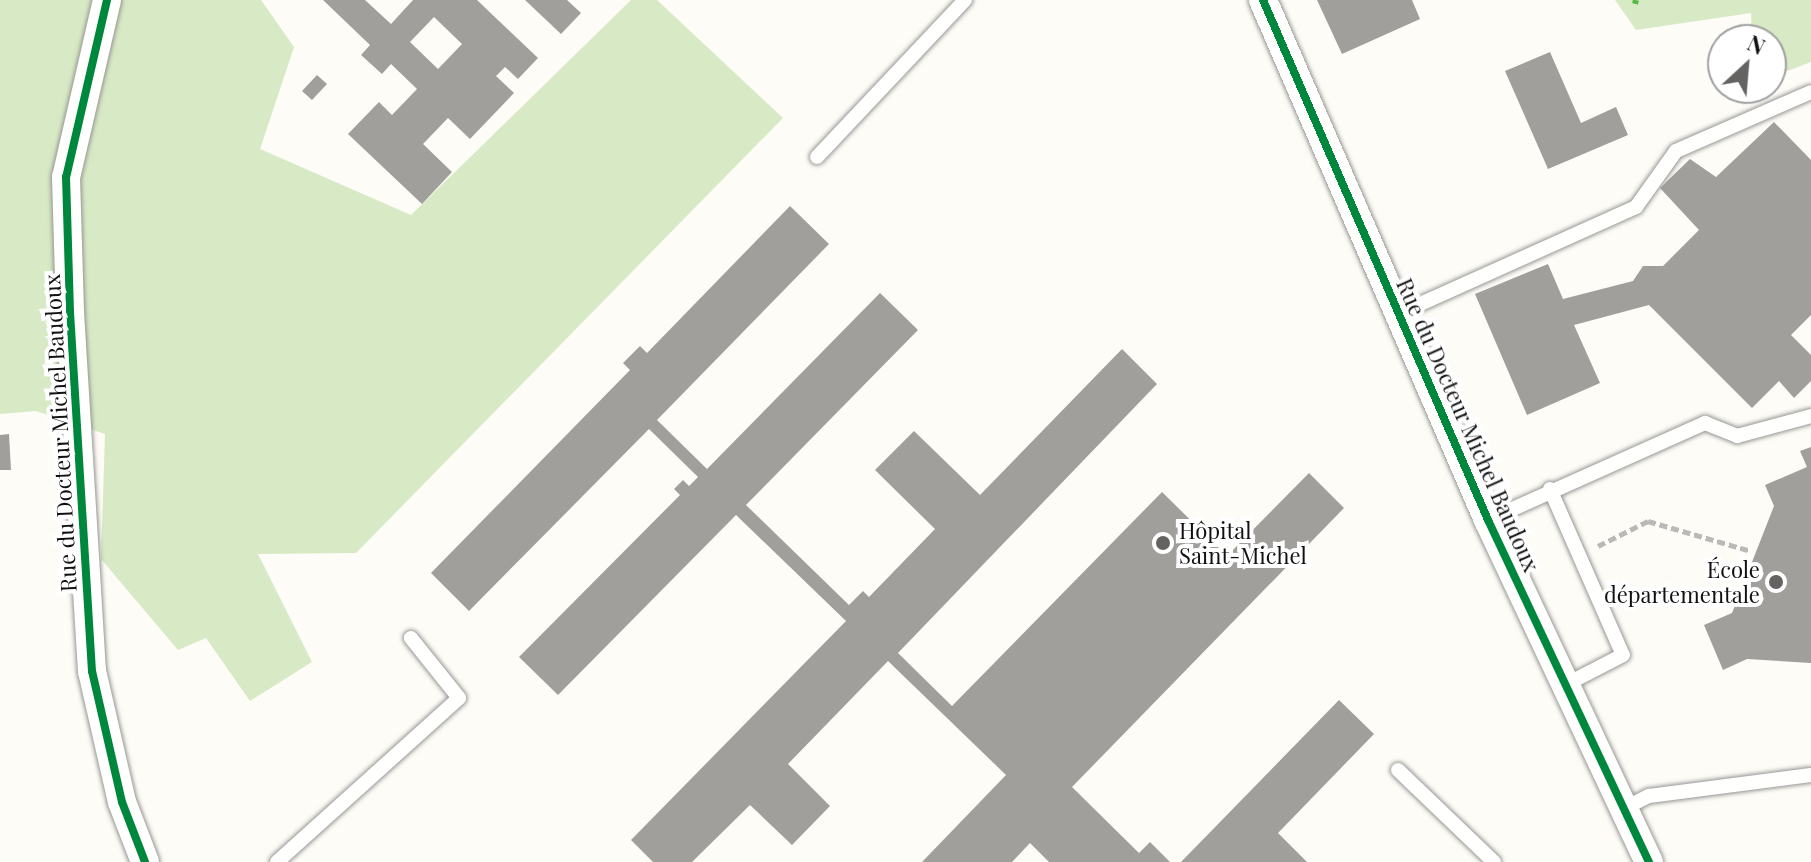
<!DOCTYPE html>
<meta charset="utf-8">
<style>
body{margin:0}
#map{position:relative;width:1811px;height:862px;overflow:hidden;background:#fdfcf7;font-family:"Playfair Display",serif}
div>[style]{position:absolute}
.forest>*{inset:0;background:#d8eac5}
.building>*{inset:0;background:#a19f9c}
.path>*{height:5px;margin-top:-2.5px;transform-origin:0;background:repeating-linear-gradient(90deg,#b9b9b8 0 8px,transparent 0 12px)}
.roads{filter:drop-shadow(0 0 2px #979795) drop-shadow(0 0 2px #979795)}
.service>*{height:14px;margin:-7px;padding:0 7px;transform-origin:7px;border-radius:7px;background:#fffffe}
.minor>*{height:28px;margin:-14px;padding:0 14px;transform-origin:14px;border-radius:14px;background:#fffffe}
.quiet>*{height:6px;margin-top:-3px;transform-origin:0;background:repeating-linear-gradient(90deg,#58b947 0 12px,transparent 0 18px)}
.cycleway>*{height:8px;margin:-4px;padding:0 4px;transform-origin:4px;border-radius:4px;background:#00873e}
.dots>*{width:22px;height:22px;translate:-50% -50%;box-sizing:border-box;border:4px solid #fff;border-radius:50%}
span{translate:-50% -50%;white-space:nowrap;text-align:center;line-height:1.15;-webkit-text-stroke:8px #fff;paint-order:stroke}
.street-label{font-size:22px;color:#111}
.poi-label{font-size:22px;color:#111}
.left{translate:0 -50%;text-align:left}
.right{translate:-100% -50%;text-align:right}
.north{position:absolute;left:1707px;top:24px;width:80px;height:80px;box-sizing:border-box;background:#fff;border:2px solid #a0a0a0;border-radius:50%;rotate:26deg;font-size:22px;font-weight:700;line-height:32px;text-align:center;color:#111}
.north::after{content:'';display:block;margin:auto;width:28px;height:36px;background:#646362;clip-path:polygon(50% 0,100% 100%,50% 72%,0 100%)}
</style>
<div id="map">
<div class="forest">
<i style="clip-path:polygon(0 0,261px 0,294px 47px,260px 149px,411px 215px,631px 0,657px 0,783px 118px,356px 553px,258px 554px,312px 662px,250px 701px,206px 638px,178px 650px,101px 559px,105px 434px,36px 411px,0 414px)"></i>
<i style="clip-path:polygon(1615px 0,1811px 0,1811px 62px,1771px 77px,1771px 40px,1752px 40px,1751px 13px,1636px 30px)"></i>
</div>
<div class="building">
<i style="clip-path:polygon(evenodd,323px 0,365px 0,391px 24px,413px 0,477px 0,538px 58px,518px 79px,505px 67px,496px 76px,514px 93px,470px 139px,448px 118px,423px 144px,452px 172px,422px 204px,348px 134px,379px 102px,392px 115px,417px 89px,391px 64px,382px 74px,361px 55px,370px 45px,323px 0,434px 17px,462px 44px,438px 69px,410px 42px,434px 17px)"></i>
<i style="clip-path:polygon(525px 0,567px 0,581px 13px,561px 34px)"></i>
<i style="clip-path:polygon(1317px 0,1412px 0,1420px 19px,1342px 54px)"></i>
<i style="clip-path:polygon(1550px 52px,1581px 123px,1616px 107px,1628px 135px,1548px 169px,1505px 71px)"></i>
<i style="clip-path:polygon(317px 75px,327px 84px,312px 100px,302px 91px)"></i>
<i style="clip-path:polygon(1774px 122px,1811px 160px,1811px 315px,1791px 335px,1811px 355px,1811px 381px,1794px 398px,1779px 381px,1752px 408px,1649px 305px,1574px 325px,1600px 383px,1527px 415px,1475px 294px,1548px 264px,1563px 299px,1633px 281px,1643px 266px,1663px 266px,1699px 230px,1660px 188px,1690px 159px,1716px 177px)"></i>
<i style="clip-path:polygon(790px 206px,829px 244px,657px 420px,707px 469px,880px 293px,918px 330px,746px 505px,849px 605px,863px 591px,869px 597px,935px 529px,875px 470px,914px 431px,980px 495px,1122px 349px,1157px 384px,898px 653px,952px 706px,1162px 492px,1227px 556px,1309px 473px,1344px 508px,1072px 787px,1139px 853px,1150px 842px,1170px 862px,1049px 862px,1030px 843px,1012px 862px,922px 862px,1006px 775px,888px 661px,788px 764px,830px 806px,792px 845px,750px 805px,692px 862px,653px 862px,631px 840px,846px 621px,736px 515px,558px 695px,519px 657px,680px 495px,674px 489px,683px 480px,689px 486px,698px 477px,649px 429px,469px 611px,431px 573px,630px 370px,623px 363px,640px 346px,647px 353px)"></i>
<i style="clip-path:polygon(9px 434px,11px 470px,0 470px,0 435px)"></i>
<i style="clip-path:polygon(1811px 447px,1811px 663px,1747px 659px,1723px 670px,1704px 625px,1732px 613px,1774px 506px,1765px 485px,1807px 467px,1800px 451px)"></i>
<i style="clip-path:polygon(1339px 700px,1374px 734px,1278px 833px,1307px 862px,1181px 862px)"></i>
</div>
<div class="path">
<i style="left:1598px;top:546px;width:56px;rotate:-26.6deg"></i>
<i style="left:1648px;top:521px;width:107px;rotate:16.2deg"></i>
</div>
<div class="roads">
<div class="service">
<i style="left:817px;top:157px;width:216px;rotate:-46.7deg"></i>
<i style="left:1398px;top:314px;width:261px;rotate:-24.2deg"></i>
<i style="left:1636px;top:207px;width:69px;rotate:-54.5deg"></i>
<i style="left:1676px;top:151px;width:147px;rotate:-23.6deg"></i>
<i style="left:1550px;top:489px;width:181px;rotate:66.3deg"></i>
<i style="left:1623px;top:655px;width:61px;rotate:152.6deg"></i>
<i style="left:1488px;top:520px;width:238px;rotate:-24.1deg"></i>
<i style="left:1705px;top:423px;width:35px;rotate:22deg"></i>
<i style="left:1737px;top:436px;width:77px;rotate:-15.1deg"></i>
<i style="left:1398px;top:770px;width:133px;rotate:43.8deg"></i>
<i style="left:1625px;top:808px;width:27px;rotate:-27deg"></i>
<i style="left:1649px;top:796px;width:163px;rotate:-7.4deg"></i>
<i style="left:277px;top:862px;width:245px;rotate:-42deg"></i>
<i style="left:459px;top:698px;width:77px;rotate:-128.7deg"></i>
</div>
<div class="minor">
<i style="left:107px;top:0;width:182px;rotate:103deg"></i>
<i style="left:66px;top:177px;width:135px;rotate:88.3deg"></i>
<i style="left:70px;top:312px;width:360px;rotate:86.5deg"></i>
<i style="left:92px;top:671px;width:134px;rotate:77.1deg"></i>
<i style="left:122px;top:802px;width:64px;rotate:69deg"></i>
<i style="left:1263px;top:0;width:567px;rotate:66.6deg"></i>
<i style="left:1488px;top:520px;width:378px;rotate:64.8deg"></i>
</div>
</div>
<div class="quiet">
<i style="left:1635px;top:4px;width:4px;rotate:-76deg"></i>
</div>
<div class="cycleway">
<i style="left:107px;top:0;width:182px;rotate:103deg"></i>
<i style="left:66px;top:177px;width:135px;rotate:88.3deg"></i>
<i style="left:70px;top:312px;width:360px;rotate:86.5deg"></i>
<i style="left:92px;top:671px;width:134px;rotate:77.1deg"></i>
<i style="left:122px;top:802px;width:64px;rotate:69deg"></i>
<i style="left:1263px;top:0;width:567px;rotate:66.6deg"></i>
<i style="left:1488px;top:520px;width:378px;rotate:64.8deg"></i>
</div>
<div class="dots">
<i style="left:1163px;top:543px;background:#646362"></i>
<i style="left:1776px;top:582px;background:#646362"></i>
</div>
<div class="street-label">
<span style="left:1468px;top:425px;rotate:66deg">Rue du Docteur Michel Baudoux</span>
<span style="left:60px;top:433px;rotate:-93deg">Rue du Docteur Michel Baudoux</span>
</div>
<div class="poi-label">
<span class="left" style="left:1179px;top:543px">Hôpital<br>Saint-Michel</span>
<span class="right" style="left:1760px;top:582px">École<br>départementale</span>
</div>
<div class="north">N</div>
</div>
